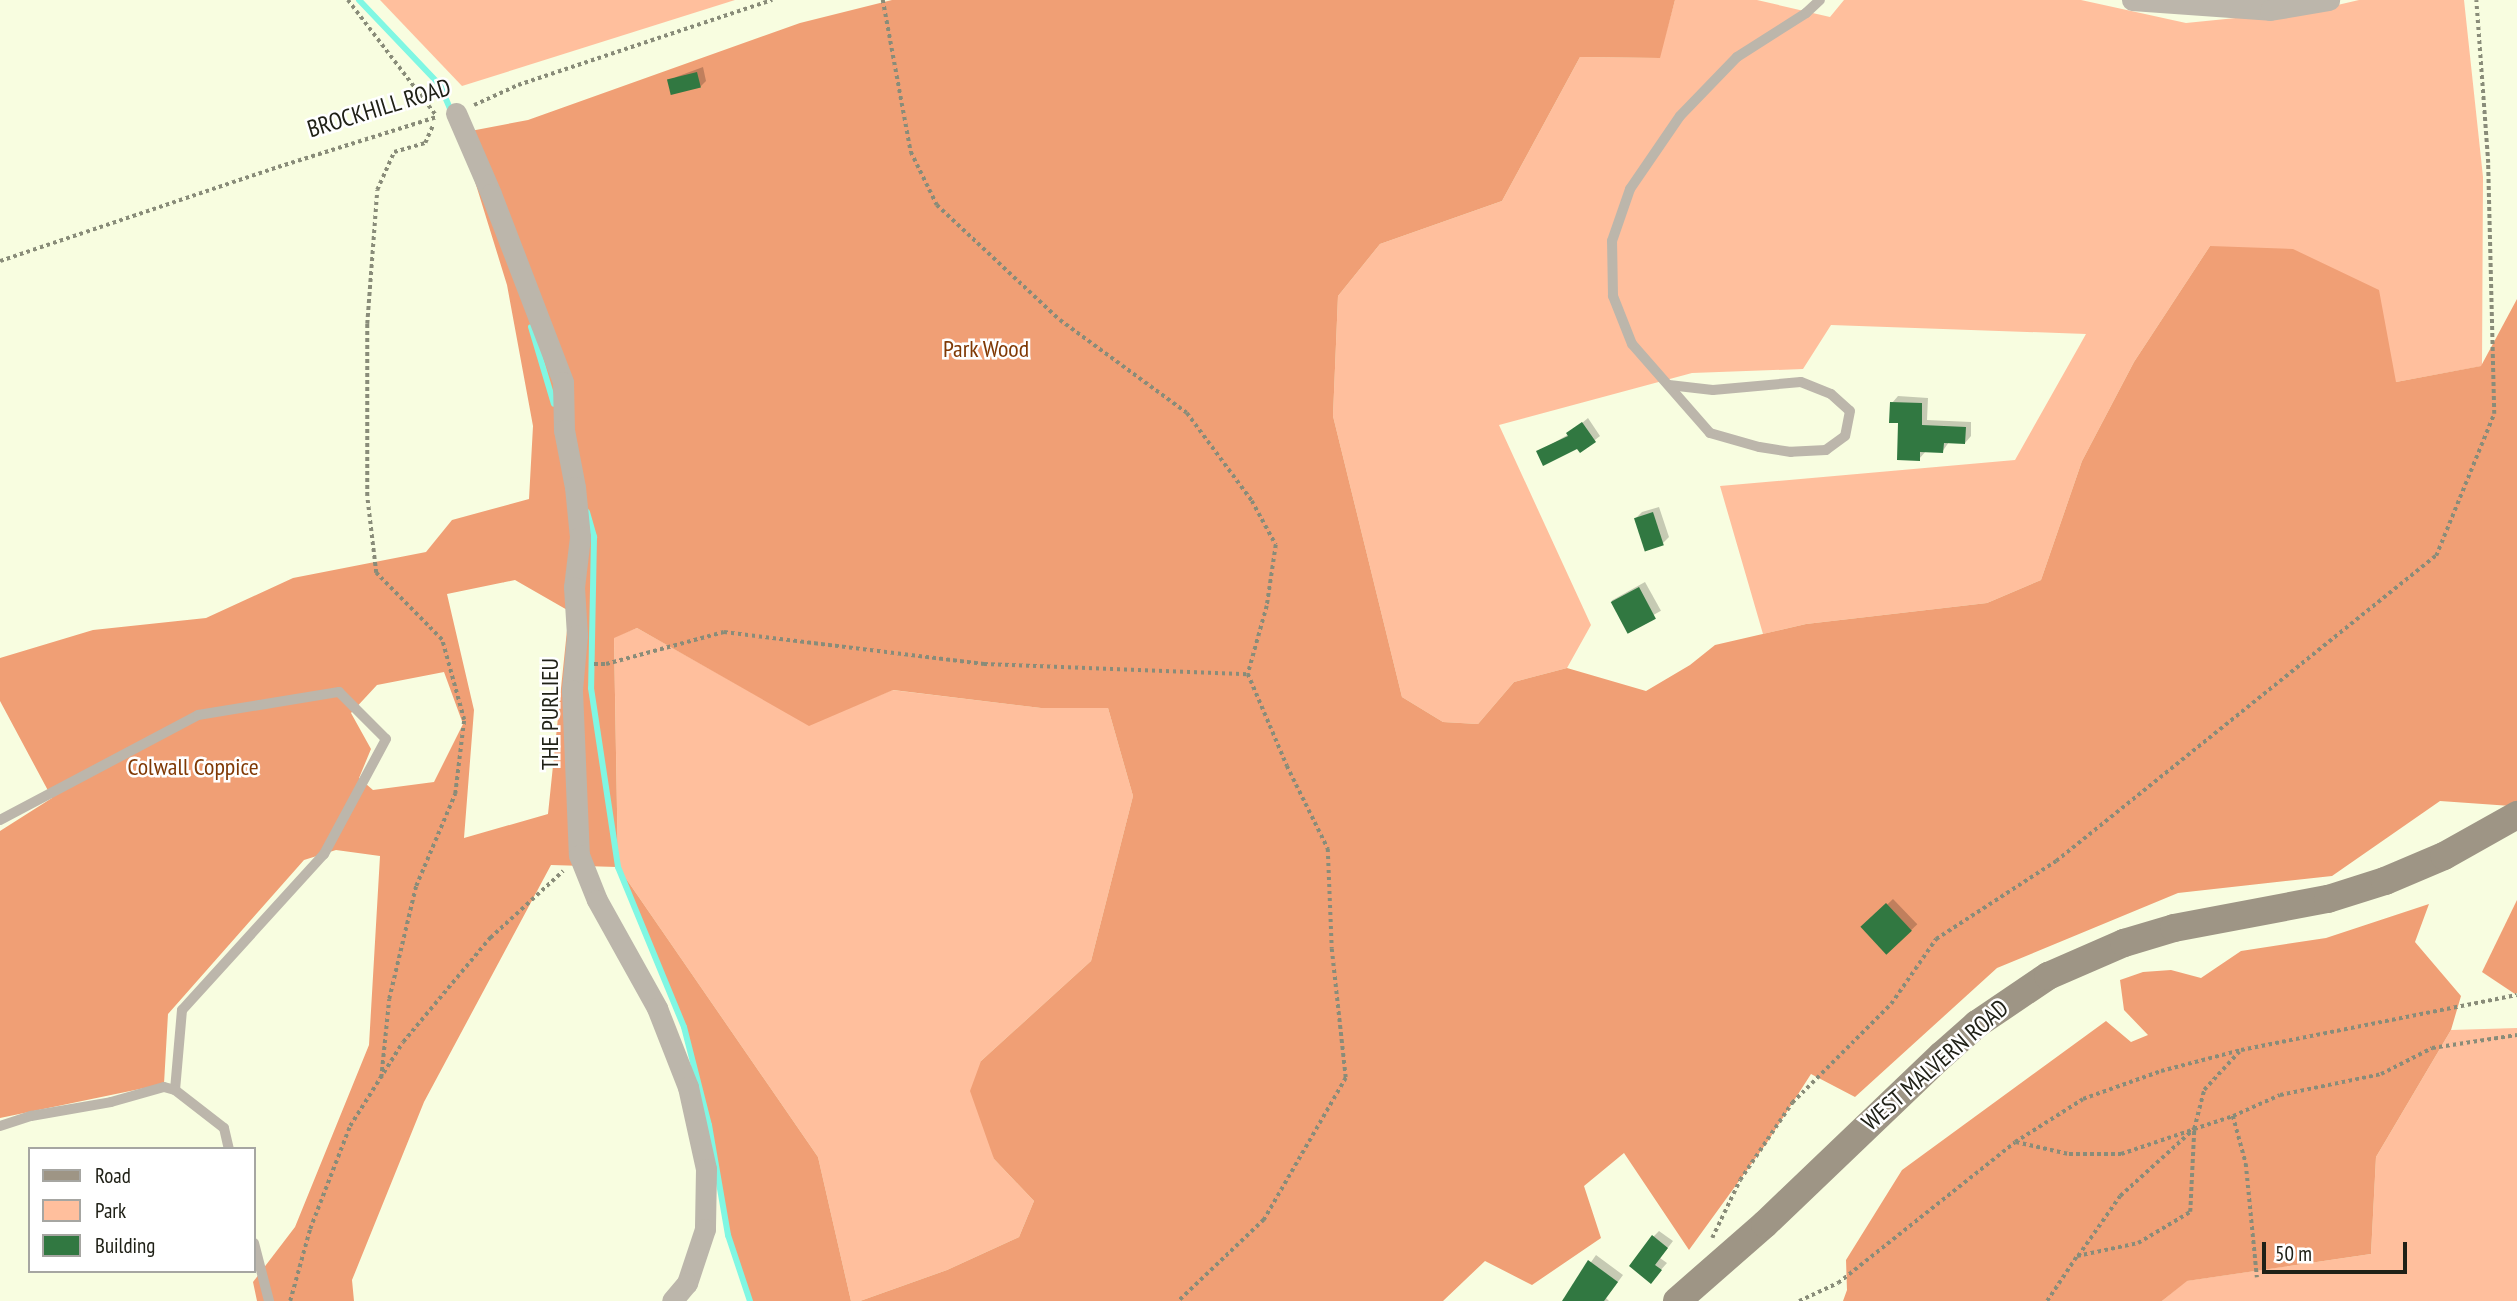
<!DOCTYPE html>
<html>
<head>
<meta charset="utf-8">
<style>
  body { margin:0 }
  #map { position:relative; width:2517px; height:1301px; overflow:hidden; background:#f8fde0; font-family:"PT Sans Narrow",sans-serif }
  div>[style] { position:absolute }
  .green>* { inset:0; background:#ffbf9d }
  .forest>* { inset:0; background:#f09f75 }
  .shadow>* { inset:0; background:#0003; transform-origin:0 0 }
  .stream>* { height:6px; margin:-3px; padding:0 3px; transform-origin:3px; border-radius:3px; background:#80f7e3 }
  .building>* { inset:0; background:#317841; transform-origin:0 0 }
  .path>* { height:3.5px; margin-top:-1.75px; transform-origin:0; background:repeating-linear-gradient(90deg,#898c79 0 3.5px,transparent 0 7px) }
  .service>* { height:10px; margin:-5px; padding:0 5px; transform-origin:5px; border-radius:5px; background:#bcb6ab }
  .minor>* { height:21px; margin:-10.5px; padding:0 10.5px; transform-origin:10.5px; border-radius:10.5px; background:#bcb6ab }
  .secondary>* { height:28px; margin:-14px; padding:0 14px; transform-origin:14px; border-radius:14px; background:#9e9585 }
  span { translate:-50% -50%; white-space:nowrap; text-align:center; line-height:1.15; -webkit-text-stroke:5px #fff; paint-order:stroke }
  .street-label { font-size:24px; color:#202117 }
  .park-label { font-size:24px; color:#803905 }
  .legend { position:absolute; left:28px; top:1147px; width:228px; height:126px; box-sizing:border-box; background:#fff; border:2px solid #a6a6a2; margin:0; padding:9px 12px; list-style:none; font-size:21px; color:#202117 }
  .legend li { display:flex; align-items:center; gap:14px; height:35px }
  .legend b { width:35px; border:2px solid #a6a6a2 }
  .scale { position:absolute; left:2262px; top:1242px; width:145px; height:32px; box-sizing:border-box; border:4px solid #202117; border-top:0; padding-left:9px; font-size:21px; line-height:24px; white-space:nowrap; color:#202117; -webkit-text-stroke:5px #fff; paint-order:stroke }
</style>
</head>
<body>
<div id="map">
  <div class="green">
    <i style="clip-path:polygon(380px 0,735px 0,462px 86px)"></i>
    <i style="clip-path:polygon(1675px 0,1757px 0,1830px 17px,1844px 0,2081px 0,2186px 23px,2316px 10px,2359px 0,2464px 0,2483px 177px,2482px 366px,2396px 382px,2210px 246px,2134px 362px,2082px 461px,2041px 580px,1987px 603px,1806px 624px,1763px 634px,1720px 486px,2015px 460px,2086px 334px,1831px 325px,1803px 369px,1692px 373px,1499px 425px,1591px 625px,1567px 668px,1514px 682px,1478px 724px,1443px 722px,1402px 697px,1333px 416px,1338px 296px,1380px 244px,1502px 201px,1580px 57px,1659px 58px)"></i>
    <i style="clip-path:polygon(637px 628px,809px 725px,892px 690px,1041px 708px,1108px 708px,1133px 796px,1091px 961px,981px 1061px,994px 1159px,1034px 1201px,1019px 1237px,947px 1270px,860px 1301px,851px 1301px,818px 1157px,618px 867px,614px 637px)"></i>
    <i style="clip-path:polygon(2517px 1028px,2517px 1301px,2162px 1301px,2186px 1281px,2371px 1254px,2376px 1157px,2451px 1030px)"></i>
  </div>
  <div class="forest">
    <i style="clip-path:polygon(evenodd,892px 0,1675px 0,1660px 58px,1580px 57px,1502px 201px,1380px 244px,1338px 296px,1333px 416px,1402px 697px,1443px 722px,1478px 724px,1514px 682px,1567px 668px,1646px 691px,1690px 665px,1715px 645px,1806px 624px,1987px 603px,2041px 580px,2082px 461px,2134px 362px,2210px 246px,2293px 249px,2379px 290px,2396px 382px,2481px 366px,2517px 299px,2517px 801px,2511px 806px,2440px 801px,2332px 876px,2178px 893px,1997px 968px,1855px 1097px,1811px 1074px,1768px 1141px,1689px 1250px,1624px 1153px,1584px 1186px,1601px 1238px,1532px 1285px,1485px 1261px,1443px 1301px,860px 1301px,947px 1270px,1019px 1237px,1034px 1201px,994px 1159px,970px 1091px,981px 1061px,1091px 961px,1133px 796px,1108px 708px,1041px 708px,893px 690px,809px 726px,637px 628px,614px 638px,618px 867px,818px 1157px,851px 1301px,750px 1301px,728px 1234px,709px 1125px,684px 1027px,617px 867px,551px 865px,424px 1102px,352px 1280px,354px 1301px,257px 1301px,253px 1282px,295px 1227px,369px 1045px,380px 856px,336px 850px,304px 860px,168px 1014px,164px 1084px,0 1118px,0 831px,52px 798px,0 701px,0 658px,93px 630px,206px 618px,293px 578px,426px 552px,452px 520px,529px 499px,533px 426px,507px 285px,460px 133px,528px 120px,800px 23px,892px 0,515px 580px,569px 611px,548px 814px,464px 838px,474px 710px,447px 594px,515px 580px,892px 0,444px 672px,463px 724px,434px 782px,373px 790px,359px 778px,371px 749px,351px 713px,377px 685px,444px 672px)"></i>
    <i style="clip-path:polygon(2517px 900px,2517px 993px,2515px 994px,2482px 972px)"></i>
    <i style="clip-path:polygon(2429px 904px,2415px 942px,2461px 996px,2451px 1030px,2376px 1157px,2371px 1254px,2187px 1281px,2162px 1301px,1843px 1301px,1847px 1290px,1846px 1260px,1902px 1170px,2106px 1021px,2131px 1042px,2148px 1035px,2124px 1010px,2120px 980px,2143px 972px,2171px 970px,2201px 978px,2241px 951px,2326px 938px)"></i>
  </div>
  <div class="shadow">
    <i style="clip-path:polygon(703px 67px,706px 81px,700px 87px,670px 83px,676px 77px)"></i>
    <i style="clip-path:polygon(1898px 396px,1928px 398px,1927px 420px,1971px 422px,1971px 436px,1965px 443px,1949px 442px,1942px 452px,1926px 451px,1919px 459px,1892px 403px)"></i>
    <i style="clip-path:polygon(1588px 418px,1600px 436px,1581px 451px,1578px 447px,1538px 452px,1569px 434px)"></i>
    <i style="clip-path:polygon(1659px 507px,1669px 537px,1663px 543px,1636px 518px,1642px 512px)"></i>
    <i style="left:1645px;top:582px;width:33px;height:38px;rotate:61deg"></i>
    <i style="left:1893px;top:899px;width:35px;height:41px;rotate:46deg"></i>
    <i style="clip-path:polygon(1659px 1231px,1673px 1241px,1660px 1258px,1667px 1263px,1651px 1281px,1653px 1237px)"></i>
    <i style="clip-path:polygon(1596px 1255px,1623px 1275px,1606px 1298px,1609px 1301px,1564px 1301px)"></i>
  </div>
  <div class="stream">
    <i style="left:359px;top:0;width:117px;rotate:46.4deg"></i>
    <i style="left:440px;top:85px;width:28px;rotate:67deg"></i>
    <i style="left:531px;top:327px;width:80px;rotate:73.4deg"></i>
    <i style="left:587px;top:512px;width:26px;rotate:74deg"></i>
    <i style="left:594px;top:537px;width:151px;rotate:91.1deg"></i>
    <i style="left:591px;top:688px;width:181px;rotate:81.4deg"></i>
    <i style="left:618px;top:867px;width:173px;rotate:67.6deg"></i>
    <i style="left:684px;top:1027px;width:101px;rotate:75.7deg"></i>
    <i style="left:709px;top:1125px;width:112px;rotate:80.2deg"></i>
    <i style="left:728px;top:1235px;width:70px;rotate:71.6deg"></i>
  </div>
  <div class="building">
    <i style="left:697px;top:72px;width:16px;height:31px;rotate:76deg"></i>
    <i style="clip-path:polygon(1890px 402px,1922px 403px,1922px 425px,1966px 427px,1965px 444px,1944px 443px,1943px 453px,1920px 452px,1920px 461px,1897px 460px,1898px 423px,1889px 423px)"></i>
    <i style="clip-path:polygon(1582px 422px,1596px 442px,1580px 453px,1577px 449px,1543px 466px,1536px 451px,1568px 436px,1566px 433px)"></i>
    <i style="left:1653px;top:512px;width:35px;height:20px;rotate:72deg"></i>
    <i style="left:1639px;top:587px;width:36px;height:32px;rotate:62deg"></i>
    <i style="left:1886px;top:903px;width:38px;height:35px;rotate:47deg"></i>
    <i style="clip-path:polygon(1652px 1235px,1668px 1248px,1655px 1265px,1662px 1270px,1651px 1284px,1629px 1266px)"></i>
    <i style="clip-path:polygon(1588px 1260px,1618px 1282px,1604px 1301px,1562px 1301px)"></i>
  </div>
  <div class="path">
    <i style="left:348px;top:0;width:145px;rotate:52.6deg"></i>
    <i style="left:883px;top:0;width:155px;rotate:79.6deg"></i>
    <i style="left:911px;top:152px;width:59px;rotate:63.9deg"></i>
    <i style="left:937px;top:205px;width:168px;rotate:43.1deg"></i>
    <i style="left:1060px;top:320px;width:157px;rotate:36.2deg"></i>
    <i style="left:1187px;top:413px;width:109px;rotate:53.5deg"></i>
    <i style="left:1252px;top:501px;width:50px;rotate:61.4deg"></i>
    <i style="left:1276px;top:545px;width:62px;rotate:98.4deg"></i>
    <i style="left:1267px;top:606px;width:71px;rotate:105.6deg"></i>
    <i style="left:1248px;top:674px;width:100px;rotate:67deg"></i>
    <i style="left:1287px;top:766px;width:93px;rotate:63.7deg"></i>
    <i style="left:1328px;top:849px;width:100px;rotate:87.7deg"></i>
    <i style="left:1332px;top:949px;width:130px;rotate:83.8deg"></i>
    <i style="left:1346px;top:1078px;width:164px;rotate:120deg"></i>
    <i style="left:1264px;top:1220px;width:117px;rotate:136.4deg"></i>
    <i style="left:474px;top:105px;width:48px;rotate:-24.4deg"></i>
    <i style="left:518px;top:85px;width:268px;rotate:-18.5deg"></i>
    <i style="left:0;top:261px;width:293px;rotate:-18.7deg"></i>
    <i style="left:278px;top:167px;width:167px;rotate:-17.5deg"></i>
    <i style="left:594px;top:664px;width:12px"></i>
    <i style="left:606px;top:664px;width:122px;rotate:-15.2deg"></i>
    <i style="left:724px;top:632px;width:262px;rotate:7deg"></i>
    <i style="left:984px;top:664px;width:264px;rotate:2.2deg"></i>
    <i style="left:381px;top:1078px;width:79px;rotate:-84.2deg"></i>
    <i style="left:389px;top:999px;width:116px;rotate:-76.6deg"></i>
    <i style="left:416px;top:886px;width:100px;rotate:-67deg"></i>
    <i style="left:455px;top:794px;width:75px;rotate:-83.1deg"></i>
    <i style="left:464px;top:720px;width:83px;rotate:-105.4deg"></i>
    <i style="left:442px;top:640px;width:94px;rotate:-134.6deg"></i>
    <i style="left:376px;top:573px;width:78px;rotate:-96.7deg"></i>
    <i style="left:367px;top:496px;width:172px;rotate:-90deg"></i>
    <i style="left:367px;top:324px;width:134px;rotate:-85.7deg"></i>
    <i style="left:377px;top:190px;width:42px;rotate:-65.9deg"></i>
    <i style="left:394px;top:152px;width:32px;rotate:-16deg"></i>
    <i style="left:425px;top:143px;width:20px;rotate:-66deg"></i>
    <i style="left:2233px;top:1116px;width:50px;rotate:74.8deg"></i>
    <i style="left:2246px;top:1164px;width:114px;rotate:84.4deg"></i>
    <i style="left:2016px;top:1142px;width:54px;rotate:12.8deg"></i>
    <i style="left:2069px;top:1154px;width:52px"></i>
    <i style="left:2121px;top:1154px;width:75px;rotate:-18.7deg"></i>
    <i style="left:1712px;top:1238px;width:64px;rotate:-64.2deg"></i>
    <i style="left:1740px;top:1180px;width:93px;rotate:-56deg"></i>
    <i style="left:1792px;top:1103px;width:140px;rotate:-45deg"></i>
    <i style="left:1891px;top:1004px;width:79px;rotate:-55.3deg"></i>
    <i style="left:1936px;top:939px;width:143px;rotate:-33deg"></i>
    <i style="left:2056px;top:861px;width:487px;rotate:-38.8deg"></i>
    <i style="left:2436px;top:556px;width:153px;rotate:-67.8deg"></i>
    <i style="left:2494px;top:414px;width:251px;rotate:-91.4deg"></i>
    <i style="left:2488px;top:163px;width:163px;rotate:-94.2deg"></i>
    <i style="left:2078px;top:1256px;width:73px;rotate:-55deg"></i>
    <i style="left:2120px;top:1196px;width:100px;rotate:-42.2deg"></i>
    <i style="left:2194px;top:1129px;width:40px;rotate:-75.6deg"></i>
    <i style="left:2204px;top:1090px;width:52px;rotate:-47.4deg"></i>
    <i style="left:290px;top:1301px;width:75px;rotate:-74.5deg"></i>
    <i style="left:310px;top:1229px;width:110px;rotate:-68.8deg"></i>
    <i style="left:350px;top:1126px;width:99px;rotate:-57.8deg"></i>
    <i style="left:403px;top:1042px;width:136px;rotate:-50.1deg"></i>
    <i style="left:490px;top:938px;width:99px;rotate:-42.5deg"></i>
    <i style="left:1799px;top:1301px;width:43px;rotate:-24.8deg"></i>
    <i style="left:1838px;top:1283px;width:226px;rotate:-38.5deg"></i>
    <i style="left:2015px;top:1142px;width:80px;rotate:-32.3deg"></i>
    <i style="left:2083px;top:1099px;width:83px;rotate:-19.7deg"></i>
    <i style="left:2161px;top:1071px;width:83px;rotate:-14.7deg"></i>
    <i style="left:2241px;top:1050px;width:281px;rotate:-11.3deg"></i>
    <i style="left:2047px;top:1301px;width:54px;rotate:-56.3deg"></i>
    <i style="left:2077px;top:1256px;width:62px;rotate:-12deg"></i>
    <i style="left:2138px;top:1243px;width:61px;rotate:-30.8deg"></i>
    <i style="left:2190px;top:1212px;width:83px;rotate:-87.2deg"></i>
    <i style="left:2194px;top:1129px;width:41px;rotate:-18.4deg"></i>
    <i style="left:2233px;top:1116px;width:51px;rotate:-24.1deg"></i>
    <i style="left:2280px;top:1095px;width:103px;rotate:-11.7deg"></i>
    <i style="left:2381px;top:1074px;width:57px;rotate:-27deg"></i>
    <i style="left:2432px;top:1048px;width:86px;rotate:-8.7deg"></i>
  </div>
  <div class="service">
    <i style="left:1669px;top:385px;width:44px;rotate:6.5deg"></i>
    <i style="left:1713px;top:390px;width:88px;rotate:-5.2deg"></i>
    <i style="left:1801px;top:382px;width:32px;rotate:22deg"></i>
    <i style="left:1831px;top:394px;width:25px;rotate:42deg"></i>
    <i style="left:1850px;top:411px;width:25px;rotate:101deg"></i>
    <i style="left:1845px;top:436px;width:24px;rotate:144deg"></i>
    <i style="left:1826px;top:450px;width:35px;rotate:177deg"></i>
    <i style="left:1791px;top:452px;width:32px;rotate:-171deg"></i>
    <i style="left:1759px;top:447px;width:51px;rotate:-164.1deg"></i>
    <i style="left:1710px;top:433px;width:118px;rotate:-131.2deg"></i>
    <i style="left:1632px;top:344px;width:52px;rotate:-111.6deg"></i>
    <i style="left:1613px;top:296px;width:55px;rotate:-91deg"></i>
    <i style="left:1612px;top:241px;width:55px;rotate:-70.9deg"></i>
    <i style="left:1630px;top:189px;width:88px;rotate:-55.6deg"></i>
    <i style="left:1680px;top:116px;width:82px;rotate:-46deg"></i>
    <i style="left:1737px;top:57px;width:82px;rotate:-32.5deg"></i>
    <i style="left:1806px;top:13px;width:19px;rotate:-43deg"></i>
    <i style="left:0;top:820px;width:224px;rotate:-27.9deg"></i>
    <i style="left:198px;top:715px;width:143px;rotate:-9.3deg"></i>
    <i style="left:339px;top:692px;width:66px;rotate:45deg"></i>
    <i style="left:386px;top:739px;width:131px;rotate:118.3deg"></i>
    <i style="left:324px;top:854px;width:211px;rotate:132.3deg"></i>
    <i style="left:182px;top:1010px;width:80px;rotate:95deg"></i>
    <i style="left:0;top:1126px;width:33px;rotate:-18deg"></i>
    <i style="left:31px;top:1116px;width:81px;rotate:-9.9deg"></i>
    <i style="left:111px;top:1102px;width:55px;rotate:-15.8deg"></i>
    <i style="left:164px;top:1087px;width:11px;rotate:15deg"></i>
    <i style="left:175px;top:1090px;width:62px;rotate:37.8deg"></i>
    <i style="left:224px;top:1128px;width:22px;rotate:77deg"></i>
    <i style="left:254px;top:1243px;width:60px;rotate:75.5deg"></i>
  </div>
  <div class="minor">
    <i style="left:2132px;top:0;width:138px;rotate:4.1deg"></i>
    <i style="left:2270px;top:10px;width:60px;rotate:-9.6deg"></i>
    <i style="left:456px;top:113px;width:88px;rotate:66.6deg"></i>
    <i style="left:491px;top:194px;width:201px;rotate:69deg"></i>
    <i style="left:563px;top:382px;width:48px;rotate:88.8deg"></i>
    <i style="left:564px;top:430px;width:58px;rotate:79.1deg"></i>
    <i style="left:575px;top:487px;width:50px;rotate:84.3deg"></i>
    <i style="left:580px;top:537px;width:50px;rotate:96.8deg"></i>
    <i style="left:574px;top:587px;width:48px;rotate:86.4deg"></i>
    <i style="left:577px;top:635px;width:55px;rotate:95.2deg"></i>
    <i style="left:572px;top:690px;width:165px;rotate:87.6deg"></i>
    <i style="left:579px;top:855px;width:48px;rotate:68.2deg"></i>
    <i style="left:597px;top:900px;width:124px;rotate:60.9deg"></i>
    <i style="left:657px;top:1008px;width:85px;rotate:68.6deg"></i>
    <i style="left:688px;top:1087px;width:84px;rotate:77.6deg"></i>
    <i style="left:706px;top:1169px;width:60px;rotate:91deg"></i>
    <i style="left:705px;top:1229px;width:57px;rotate:108.4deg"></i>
    <i style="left:687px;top:1283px;width:23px;rotate:130deg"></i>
  </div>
  <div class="secondary">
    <i style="left:1677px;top:1301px;width:117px;rotate:-41.2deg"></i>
    <i style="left:1765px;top:1224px;width:245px;rotate:-43.7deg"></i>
    <i style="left:1942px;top:1055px;width:47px;rotate:-41.5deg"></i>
    <i style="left:1977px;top:1024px;width:86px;rotate:-34.1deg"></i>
    <i style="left:2048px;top:976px;width:83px;rotate:-23.5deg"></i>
    <i style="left:2124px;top:943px;width:52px;rotate:-16.7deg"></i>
    <i style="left:2174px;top:928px;width:157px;rotate:-10.7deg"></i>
    <i style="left:2328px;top:899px;width:60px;rotate:-17.5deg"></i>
    <i style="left:2385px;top:881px;width:64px;rotate:-23deg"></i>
    <i style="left:2444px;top:856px;width:84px;rotate:-29.3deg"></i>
  </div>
  <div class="street-label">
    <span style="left:379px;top:108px;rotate:-17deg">BROCKHILL ROAD</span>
    <span style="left:550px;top:714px;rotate:-90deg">THE PURLIEU</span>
    <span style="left:1935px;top:1065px;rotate:-41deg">WEST MALVERN ROAD</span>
  </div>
  <div class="park-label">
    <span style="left:986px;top:349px">Park Wood</span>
    <span style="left:193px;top:767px">Colwall Coppice</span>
  </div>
  <ul class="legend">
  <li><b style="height:9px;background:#9e9585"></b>Road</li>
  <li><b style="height:19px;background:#ffbf9d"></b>Park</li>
  <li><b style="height:19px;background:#317841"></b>Building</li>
  </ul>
  <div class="scale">50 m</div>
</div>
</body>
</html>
